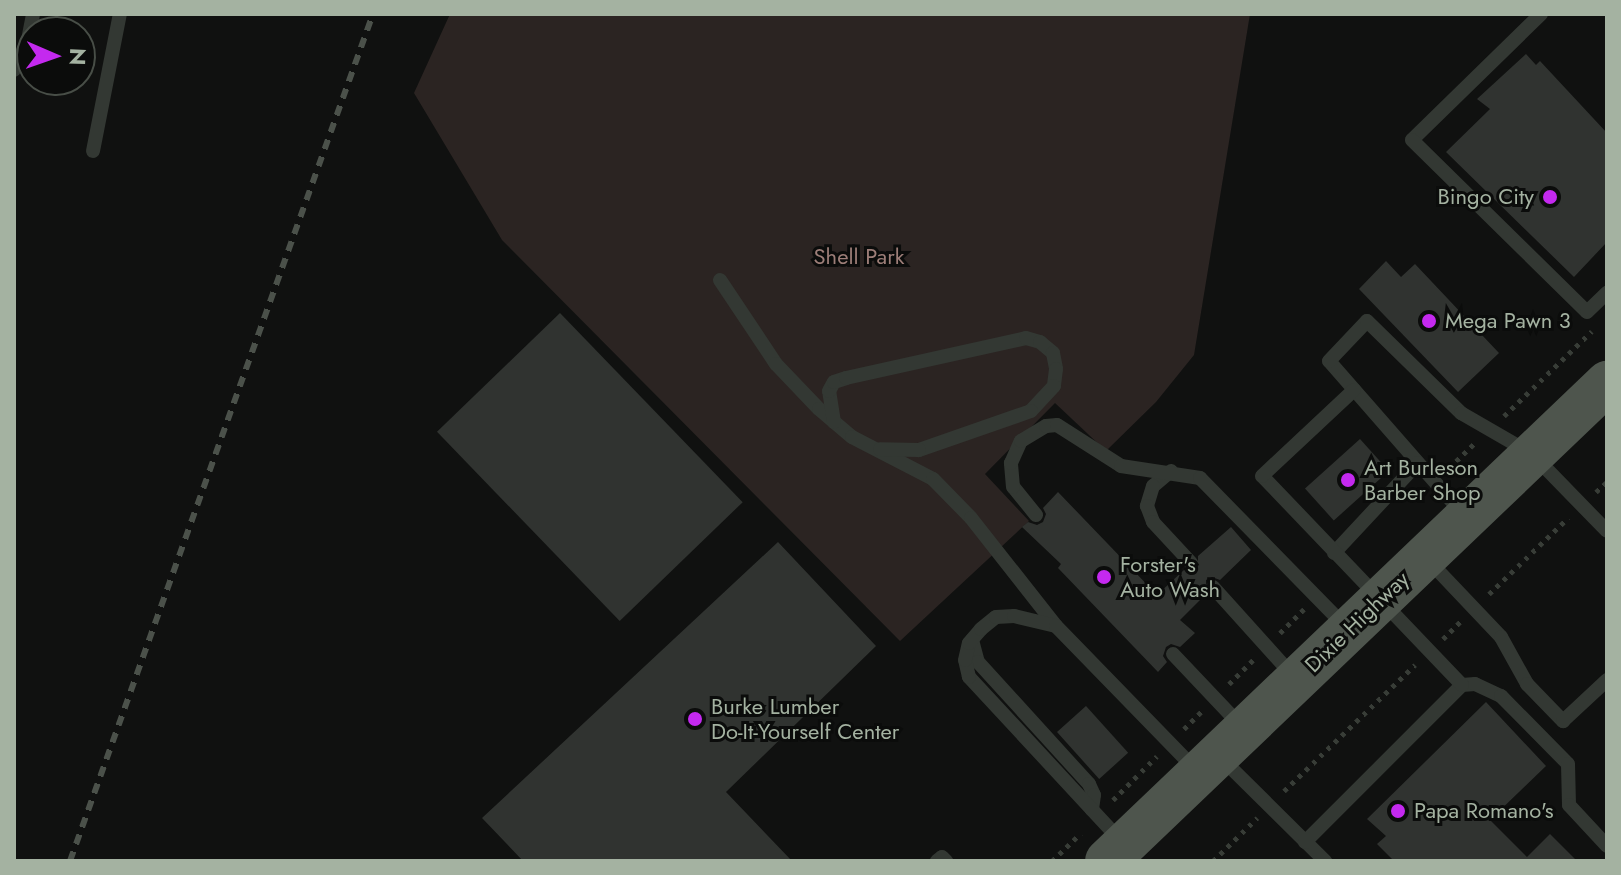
<!DOCTYPE html>
<html>
<head>
<meta charset="utf-8">
<style>
  body { margin:0 }
  #map { position:relative; width:1621px; height:875px; overflow:hidden; background:#101110; font-family:Jost,sans-serif }
  div>[style] { position:absolute }
  .green>* { inset:0; background:#2b2422 }
  .building>* { inset:0; background:#303330; transform-origin:0 0 }
  .path>* { height:5px; margin-top:-2.5px; transform-origin:0; background:repeating-linear-gradient(90deg,#383d37 0 4px,transparent 0 10px) }
  .service>* { height:14px; margin:-7px; padding:0 7px; transform-origin:7px; border-radius:7px; background:#333833 }
  .primary>* { height:44px; margin:-22px; padding:0 22px; transform-origin:22px; border-radius:22px; background:#4e554d }
  .rail>* { height:6px; margin-top:-3px; transform-origin:0; background:repeating-linear-gradient(90deg,#4b514a 0 10px,transparent 0 18px) }
  .dots>* { width:22px; height:22px; translate:-50% -50%; box-sizing:border-box; border:4px solid #0b0c0b; border-radius:50% }
  span { translate:-50% -50%; white-space:nowrap; text-align:center; line-height:1.15; -webkit-text-stroke:6px #0b0c0b; paint-order:stroke }
  .poi-label { font-size:22px; color:#a4b2a1 }
  .right { translate:-100% -50%; text-align:right }
  .left { translate:0 -50%; text-align:left }
  .park-label { font-size:22px; color:#9d7e78 }
  .street-label { font-size:22px; color:#a4b2a1 }
  .frame { position:absolute; inset:0; border:16px solid #a4b2a1; pointer-events:none }
  .north { position:absolute; left:16px; top:16px; width:80px; height:80px; box-sizing:border-box; background:#0b0c0b; border:2px solid #484e47; border-radius:50%; rotate:92deg; font-size:22px; font-weight:700; line-height:32px; text-align:center; color:#a4b2a1 }
  .north::after { content:''; display:block; margin:auto; width:28px; height:36px; background:#c429ef; clip-path:polygon(50% 0,100% 100%,50% 72%,0 100%) }
</style>
</head>
<body>
<div id="map">
  <div class="green">
    <i style="clip-path:polygon(450px 14px,1250px 14px,1194px 355px,1156px 402px,1106px 451px,1055px 403px,985px 474px,1029px 521px,900px 641px,502px 240px,414px 93px)"></i>
  </div>
  <div class="building">
    <i style="clip-path:polygon(1526px 54px,1536px 65px,1540px 61px,1607px 133px,1607px 242px,1574px 277px,1446px 152px,1490px 109px,1477px 99px)"></i>
    <i style="clip-path:polygon(1386px 261px,1401px 277px,1415px 264px,1499px 353px,1458px 392px,1359px 289px)"></i>
    <i style="left:560px;top:313px;width:263px;height:171px;rotate:46deg"></i>
    <i style="left:1360px;top:439px;width:43px;height:74px;rotate:48deg"></i>
    <i style="clip-path:polygon(1058px 492px,1157px 595px,1184px 570px,1192px 573px,1198px 570px,1198px 556px,1231px 527px,1251px 550px,1220px 580px,1212px 577px,1206px 580px,1206px 594px,1180px 620px,1195px 633px,1180px 647px,1171px 644px,1166px 647px,1163px 656px,1167px 662px,1158px 672px,1058px 568px,1061px 564px,1022px 527px,1028px 522px,1037px 525px,1043px 522px,1046px 514px,1043px 508px)"></i>
    <i style="clip-path:polygon(778px 542px,876px 646px,726px 792px,792px 861px,523px 861px,482px 818px)"></i>
    <i style="clip-path:polygon(1486px 702px,1546px 766px,1490px 820px,1527px 857px,1550px 834px,1577px 861px,1394px 861px,1377px 844px,1386px 836px,1367px 819px)"></i>
    <i style="left:1086px;top:706px;width:63px;height:39px;rotate:48deg"></i>
  </div>
  <div class="path">
    <i style="left:1504px;top:416px;width:122px;rotate:-44deg"></i>
    <i style="left:1449px;top:468px;width:37px;rotate:-44deg"></i>
    <i style="left:1596px;top:492px;width:15px;rotate:-42deg"></i>
    <i style="left:1489px;top:594px;width:110px;rotate:-43.9deg"></i>
    <i style="left:1280px;top:633px;width:34px;rotate:-45deg"></i>
    <i style="left:1443px;top:639px;width:25px;rotate:-45deg"></i>
    <i style="left:1229px;top:684px;width:34px;rotate:-45deg"></i>
    <i style="left:1184px;top:729px;width:25px;rotate:-45deg"></i>
    <i style="left:1284px;top:791px;width:182px;rotate:-43.9deg"></i>
    <i style="left:1113px;top:800px;width:62px;rotate:-45deg"></i>
    <i style="left:1052px;top:861px;width:40px;rotate:-44deg"></i>
    <i style="left:1213px;top:861px;width:62px;rotate:-44.3deg"></i>
  </div>
  <div class="service">
    <i style="left:1541px;top:14px;width:180px;rotate:135.7deg"></i>
    <i style="left:1412px;top:140px;width:245px;rotate:44.5deg"></i>
    <i style="left:1587px;top:312px;width:28px;rotate:-44deg"></i>
    <i style="left:14px;top:70px;width:33px;rotate:-65deg"></i>
    <i style="left:28px;top:40px;width:26px;rotate:-79deg"></i>
    <i style="left:93px;top:151px;width:140px;rotate:-78.9deg"></i>
    <i style="left:720px;top:280px;width:101px;rotate:56.3deg"></i>
    <i style="left:776px;top:364px;width:62px;rotate:46.3deg"></i>
    <i style="left:819px;top:409px;width:43px;rotate:40.3deg"></i>
    <i style="left:852px;top:437px;width:91px;rotate:27.4deg"></i>
    <i style="left:933px;top:479px;width:54px;rotate:45.7deg"></i>
    <i style="left:971px;top:518px;width:137px;rotate:51.8deg"></i>
    <i style="left:834px;top:422px;width:31px;rotate:-99deg"></i>
    <i style="left:829px;top:391px;width:10px;rotate:-61deg"></i>
    <i style="left:834px;top:382px;width:13px;rotate:-18deg"></i>
    <i style="left:846px;top:378px;width:184px;rotate:-12.5deg"></i>
    <i style="left:1026px;top:338px;width:15px;rotate:16deg"></i>
    <i style="left:1040px;top:342px;width:17px;rotate:40deg"></i>
    <i style="left:1053px;top:353px;width:16px;rotate:79deg"></i>
    <i style="left:1056px;top:369px;width:17px;rotate:97deg"></i>
    <i style="left:1054px;top:386px;width:34px;rotate:133deg"></i>
    <i style="left:1031px;top:411px;width:119px;rotate:160.8deg"></i>
    <i style="left:919px;top:450px;width:39px;rotate:-179deg"></i>
    <i style="left:1171px;top:471px;width:23px;rotate:140deg"></i>
    <i style="left:1153px;top:486px;width:21px;rotate:107deg"></i>
    <i style="left:1147px;top:506px;width:17px;rotate:69deg"></i>
    <i style="left:1153px;top:522px;width:56px;rotate:47.2deg"></i>
    <i style="left:1463px;top:514px;width:203px;rotate:-131.2deg"></i>
    <i style="left:1329px;top:361px;width:55px;rotate:-46.5deg"></i>
    <i style="left:1367px;top:321px;width:132px;rotate:44.4deg"></i>
    <i style="left:1461px;top:413px;width:82px;rotate:30deg"></i>
    <i style="left:1532px;top:454px;width:107px;rotate:45.8deg"></i>
    <i style="left:1036px;top:515px;width:36px;rotate:-129deg"></i>
    <i style="left:1013px;top:487px;width:24px;rotate:-95deg"></i>
    <i style="left:1011px;top:463px;width:24px;rotate:-66deg"></i>
    <i style="left:1021px;top:441px;width:29px;rotate:-31deg"></i>
    <i style="left:1046px;top:426px;width:11px;rotate:-5deg"></i>
    <i style="left:1057px;top:425px;width:76px;rotate:32.6deg"></i>
    <i style="left:1121px;top:466px;width:80px;rotate:8.6deg"></i>
    <i style="left:1200px;top:478px;width:209px;rotate:45.6deg"></i>
    <i style="left:1334px;top:553px;width:123px;rotate:-47deg"></i>
    <i style="left:1428px;top:560px;width:106px;rotate:46.5deg"></i>
    <i style="left:1501px;top:637px;width:54px;rotate:61deg"></i>
    <i style="left:1527px;top:684px;width:52px;rotate:45.8deg"></i>
    <i style="left:1563px;top:721px;width:60px;rotate:-43deg"></i>
    <i style="left:1213px;top:587px;width:120px;rotate:48deg"></i>
    <i style="left:972px;top:640px;width:23px;rotate:75deg"></i>
    <i style="left:978px;top:662px;width:165px;rotate:47.7deg"></i>
    <i style="left:1089px;top:784px;width:12px;rotate:66deg"></i>
    <i style="left:1094px;top:795px;width:15px;rotate:98deg"></i>
    <i style="left:1173px;top:654px;width:100px;rotate:46.6deg"></i>
    <i style="left:1462px;top:685px;width:13px;rotate:-4deg"></i>
    <i style="left:1475px;top:684px;width:29px;rotate:25deg"></i>
    <i style="left:1501px;top:696px;width:95px;rotate:45.4deg"></i>
    <i style="left:1568px;top:764px;width:41px;rotate:88.6deg"></i>
    <i style="left:1569px;top:805px;width:56px;rotate:47.2deg"></i>
    <i style="left:1220px;top:757px;width:148px;rotate:44.7deg"></i>
    <i style="left:1121px;top:841px;width:224px;rotate:-132.8deg"></i>
    <i style="left:969px;top:677px;width:17px;rotate:-103deg"></i>
    <i style="left:965px;top:660px;width:17px;rotate:-77deg"></i>
    <i style="left:969px;top:643px;width:18px;rotate:-49deg"></i>
    <i style="left:981px;top:629px;width:19px;rotate:-39deg"></i>
    <i style="left:996px;top:617px;width:18px;rotate:-3deg"></i>
    <i style="left:1014px;top:616px;width:43px;rotate:13.4deg"></i>
    <i style="left:1056px;top:626px;width:202px;rotate:45.8deg"></i>
    <i style="left:1305px;top:842px;width:222px;rotate:-45deg"></i>
    <i style="left:1462px;top:685px;width:289px;rotate:-133.7deg"></i>
    <i style="left:1262px;top:476px;width:126px;rotate:-43.1deg"></i>
    <i style="left:937px;top:861px;width:6px;rotate:-39deg"></i>
    <i style="left:942px;top:857px;width:6px;rotate:45deg"></i>
  </div>
  <div class="primary">
    <i style="left:1107px;top:861px;width:692px;rotate:-43.71deg"></i>
  </div>
  <div class="rail">
    <i style="left:70px;top:861px;width:900px;rotate:-70.32deg"></i>
  </div>
  <div class="dots">
    <i style="left:1550px;top:197px;background:#c429ef"></i>
    <i style="left:1429px;top:321px;background:#c429ef"></i>
    <i style="left:1348px;top:480px;background:#c429ef"></i>
    <i style="left:1104px;top:577px;background:#c429ef"></i>
    <i style="left:695px;top:719px;background:#c429ef"></i>
    <i style="left:1398px;top:811px;background:#c429ef"></i>
  </div>
  <div class="poi-label">
    <span class="right" style="left:1534px;top:197px">Bingo City</span>
    <span class="left" style="left:1445px;top:321px">Mega Pawn 3</span>
    <span class="left" style="left:1364px;top:480px">Art Burleson<br>Barber Shop</span>
    <span class="left" style="left:1120px;top:577px">Forster's<br>Auto Wash</span>
    <span class="left" style="left:711px;top:719px">Burke Lumber<br>Do-It-Yourself Center</span>
    <span class="left" style="left:1414px;top:811px">Papa Romano's</span>
  </div>
  <div class="park-label">
    <span style="left:859px;top:257px">Shell Park</span>
  </div>
  <div class="street-label">
    <span style="left:1357px;top:622px;rotate:-44deg">Dixie Highway</span>
  </div>
  <div class="frame"></div>
  <div class="north">N</div>
</div>
</body>
</html>
